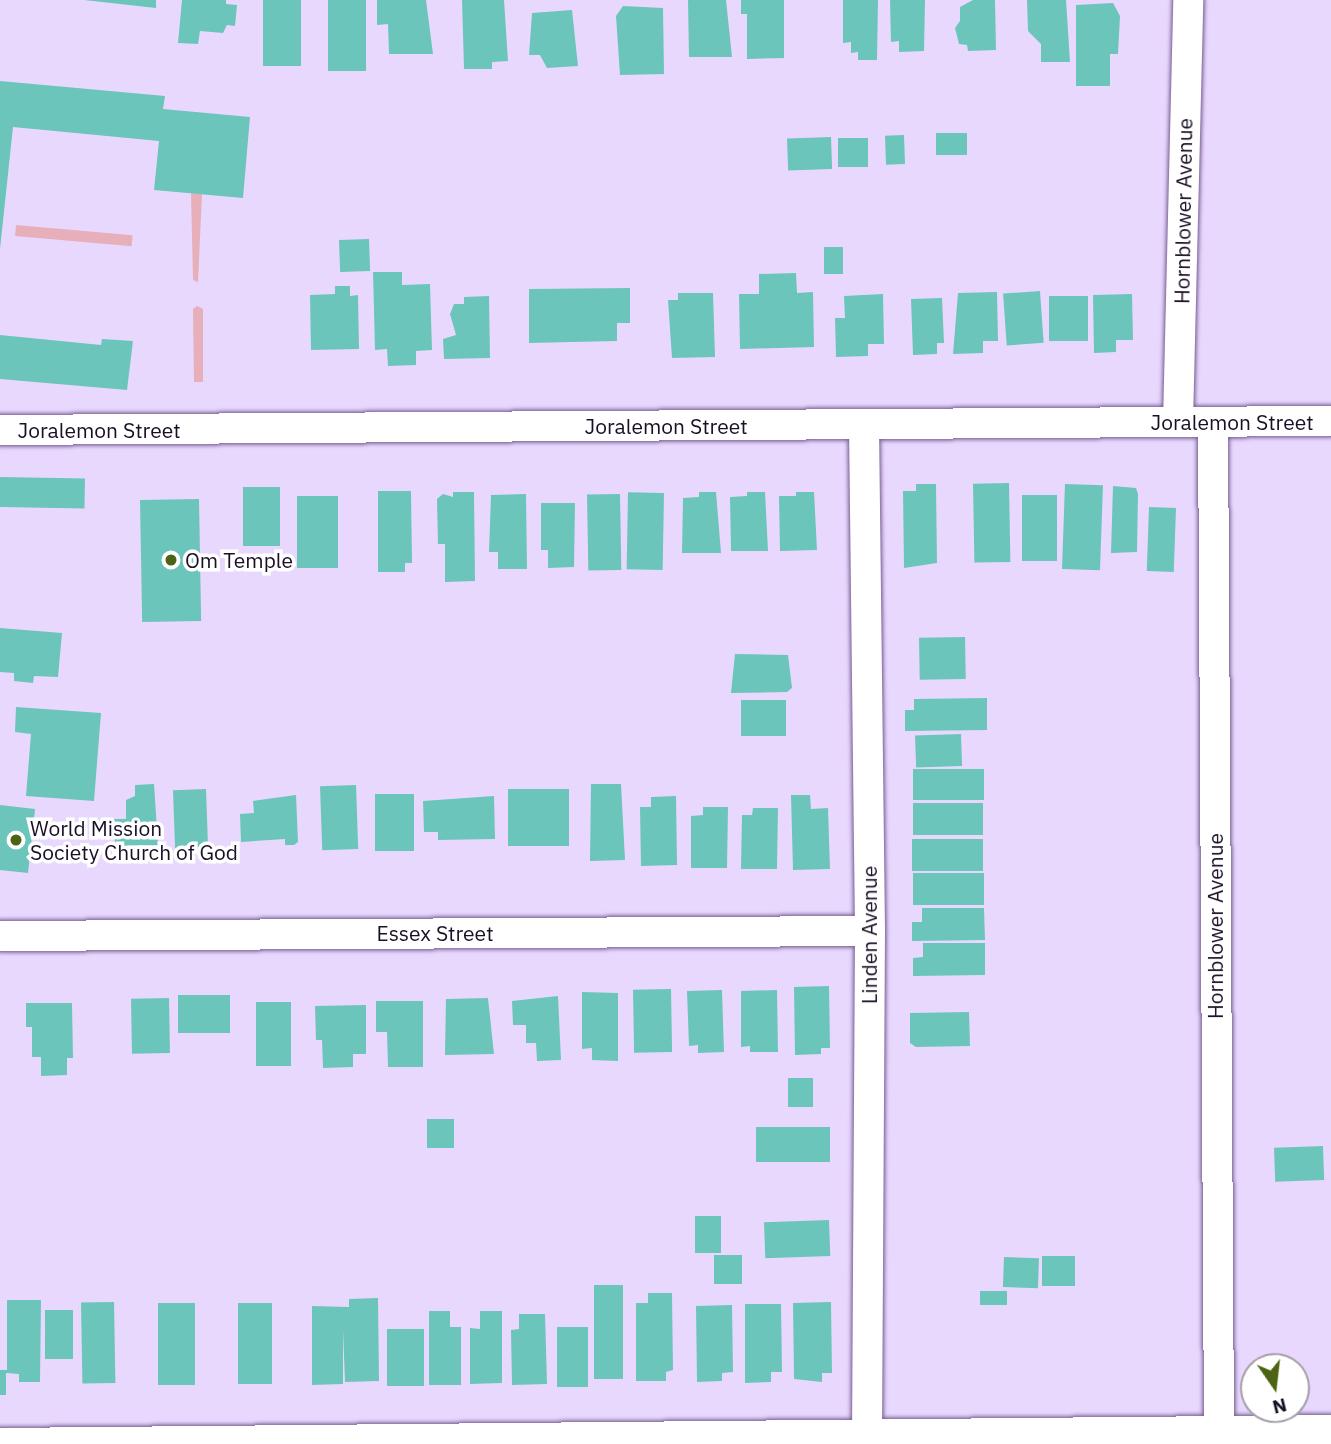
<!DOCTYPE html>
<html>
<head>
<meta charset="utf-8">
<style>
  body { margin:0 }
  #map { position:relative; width:1331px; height:1444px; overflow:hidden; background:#e9d8fe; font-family:"IBM Plex Sans",sans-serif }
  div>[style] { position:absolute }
  .green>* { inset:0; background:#e7afba; transform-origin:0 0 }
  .building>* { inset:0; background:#6bc5ba; transform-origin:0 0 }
  .roads { filter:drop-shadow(0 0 2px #775d94) drop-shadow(0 0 2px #775d94) }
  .minor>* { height:30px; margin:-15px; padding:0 15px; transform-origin:15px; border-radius:15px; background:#fff }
  .dots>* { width:19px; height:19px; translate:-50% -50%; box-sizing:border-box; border:4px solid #fff; border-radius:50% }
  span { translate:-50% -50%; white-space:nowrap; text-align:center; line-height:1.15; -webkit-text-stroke:7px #fff; paint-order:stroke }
  .street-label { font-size:21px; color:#1a0f25 }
  .poi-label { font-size:21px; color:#1a0f25 }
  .left { translate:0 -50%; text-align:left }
  .north { position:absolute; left:1240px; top:1353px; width:70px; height:70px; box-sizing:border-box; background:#fff; border:2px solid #a39fa8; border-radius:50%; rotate:166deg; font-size:19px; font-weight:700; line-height:28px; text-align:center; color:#1a0f25 }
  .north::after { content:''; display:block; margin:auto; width:24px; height:32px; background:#4b6312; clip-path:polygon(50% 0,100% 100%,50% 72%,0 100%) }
</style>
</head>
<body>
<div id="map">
  <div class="green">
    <i style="clip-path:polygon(191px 193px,202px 194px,198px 282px,193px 280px)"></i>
    <i style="left:16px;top:225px;width:117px;height:11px;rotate:5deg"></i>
    <i style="clip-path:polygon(197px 306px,203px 309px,203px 382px,194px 382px,193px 309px)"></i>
  </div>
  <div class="building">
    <i style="clip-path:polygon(84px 0,156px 0,156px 8px)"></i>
    <i style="clip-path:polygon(182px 0,226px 0,226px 4px,237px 5px,235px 26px,227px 25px,223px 33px,200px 31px,198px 44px,178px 43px)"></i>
    <i style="left:263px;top:0;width:38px;height:66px"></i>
    <i style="left:328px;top:0;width:38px;height:71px"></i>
    <i style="clip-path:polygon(377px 0,426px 0,433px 54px,389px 54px,388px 24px,377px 25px)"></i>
    <i style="clip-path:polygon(462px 0,504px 0,508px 61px,492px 62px,492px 69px,464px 69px)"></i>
    <i style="clip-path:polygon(688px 0,726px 0,732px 57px,689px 57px)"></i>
    <i style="clip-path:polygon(741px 0,784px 0,784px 58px,747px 59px,747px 14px,741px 14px)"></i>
    <i style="clip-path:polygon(843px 0,878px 0,877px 60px,858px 60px,858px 52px,851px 53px,851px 42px,843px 43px)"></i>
    <i style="clip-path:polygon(890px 0,925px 0,924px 51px,899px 52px,899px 41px,891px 42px)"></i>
    <i style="clip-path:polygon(973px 0,995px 0,996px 50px,968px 51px,967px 45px,959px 44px,955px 28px,960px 21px,960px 7px)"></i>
    <i style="clip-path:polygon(1027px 0,1066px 0,1070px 62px,1041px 62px,1041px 44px,1028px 31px)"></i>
    <i style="clip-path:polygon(1113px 3px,1120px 16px,1118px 54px,1110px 54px,1110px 86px,1076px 86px,1076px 5px)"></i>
    <i style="clip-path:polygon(623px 6px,663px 8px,664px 74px,620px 75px,616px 16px)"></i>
    <i style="clip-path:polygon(572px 10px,578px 66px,547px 68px,540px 55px,529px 55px,532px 13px)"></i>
    <i style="clip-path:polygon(0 81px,165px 96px,163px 109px,250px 117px,243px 198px,154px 190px,159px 141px,13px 127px,0 249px)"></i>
    <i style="left:936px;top:133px;width:31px;height:22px"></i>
    <i style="left:904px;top:135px;width:29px;height:19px;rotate:88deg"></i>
    <i style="left:831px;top:137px;width:32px;height:44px;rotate:88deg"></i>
    <i style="left:838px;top:138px;width:30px;height:29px"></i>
    <i style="left:369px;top:239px;width:32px;height:30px;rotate:88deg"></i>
    <i style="left:824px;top:247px;width:19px;height:27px"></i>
    <i style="clip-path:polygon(373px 272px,402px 272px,402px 285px,430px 284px,432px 350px,416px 351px,416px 365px,388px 366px,387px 349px,375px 350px)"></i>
    <i style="clip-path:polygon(796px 273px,797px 293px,813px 292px,814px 347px,740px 349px,739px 294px,759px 294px,759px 274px)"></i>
    <i style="clip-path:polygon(335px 286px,350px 286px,350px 296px,358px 295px,359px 349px,311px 350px,310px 295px,335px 294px)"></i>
    <i style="clip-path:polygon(630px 288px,630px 323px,617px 323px,617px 341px,529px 343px,529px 289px)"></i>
    <i style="left:1040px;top:291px;width:52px;height:37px;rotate:86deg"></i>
    <i style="clip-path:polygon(997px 292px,998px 341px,983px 341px,983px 353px,953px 354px,958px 293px)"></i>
    <i style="clip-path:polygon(678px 293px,713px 293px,715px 357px,672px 358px,668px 300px,678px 300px)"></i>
    <i style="clip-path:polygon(883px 294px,884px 344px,868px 344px,868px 356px,836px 357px,835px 318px,845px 318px,844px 296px)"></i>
    <i style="clip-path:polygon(1132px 294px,1133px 340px,1116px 340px,1116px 352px,1094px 353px,1093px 295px)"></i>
    <i style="clip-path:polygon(489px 296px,490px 358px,444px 359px,443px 339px,456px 335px,450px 314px,454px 304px,464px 304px,464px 297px)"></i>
    <i style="left:1088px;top:296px;width:45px;height:39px;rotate:90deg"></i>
    <i style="clip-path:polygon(942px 298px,944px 343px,937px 343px,937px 354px,913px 355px,911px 299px)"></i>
    <i style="clip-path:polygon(0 335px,101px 345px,102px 339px,133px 341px,127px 390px,0 379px)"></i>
    <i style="left:0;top:477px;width:85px;height:30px;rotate:1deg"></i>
    <i style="left:1009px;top:483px;width:79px;height:36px;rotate:89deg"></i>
    <i style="clip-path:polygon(916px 484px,936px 484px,937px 563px,904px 568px,903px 491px,916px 491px)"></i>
    <i style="left:1065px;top:484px;width:38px;height:85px;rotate:2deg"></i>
    <i style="clip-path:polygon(1113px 486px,1136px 488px,1138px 494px,1137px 552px,1111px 553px)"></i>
    <i style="left:243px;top:487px;width:37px;height:59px"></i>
    <i style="clip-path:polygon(378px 491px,411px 491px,412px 563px,405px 563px,405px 572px,378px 572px)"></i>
    <i style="clip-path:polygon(453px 492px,474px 492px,475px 581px,445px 582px,445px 544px,438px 544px,437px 499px,443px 494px,453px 497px)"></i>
    <i style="clip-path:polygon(699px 492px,716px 492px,721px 553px,682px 553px,683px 498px,699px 497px)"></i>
    <i style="clip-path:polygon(747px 492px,765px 492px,768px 551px,731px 551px,730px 497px,747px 496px)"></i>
    <i style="clip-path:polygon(796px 492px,814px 492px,817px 550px,780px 551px,779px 496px,796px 496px)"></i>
    <i style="left:664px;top:493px;width:77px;height:36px;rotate:91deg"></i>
    <i style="clip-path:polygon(526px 494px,527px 569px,498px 569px,498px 552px,489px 552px,491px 495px)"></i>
    <i style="left:620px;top:494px;width:76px;height:33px;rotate:89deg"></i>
    <i style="left:1022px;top:495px;width:35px;height:66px"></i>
    <i style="left:297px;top:496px;width:41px;height:72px"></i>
    <i style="left:199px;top:499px;width:122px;height:59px;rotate:89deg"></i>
    <i style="clip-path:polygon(541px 503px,575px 503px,574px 567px,548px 568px,548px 550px,541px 550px)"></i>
    <i style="left:1149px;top:507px;width:27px;height:64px;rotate:2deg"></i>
    <i style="clip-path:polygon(0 628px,62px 633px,58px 677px,34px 676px,33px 683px,14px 681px,14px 673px,0 672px)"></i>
    <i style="left:965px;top:637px;width:42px;height:46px;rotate:89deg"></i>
    <i style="clip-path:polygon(735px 654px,788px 655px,792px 688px,787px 692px,731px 693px)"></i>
    <i style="clip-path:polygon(987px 698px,987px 730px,905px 731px,905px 710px,914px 710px,914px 699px)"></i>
    <i style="left:741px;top:700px;width:45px;height:36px"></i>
    <i style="clip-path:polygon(16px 707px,101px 713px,94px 801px,26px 796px,31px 734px,15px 732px)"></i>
    <i style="left:961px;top:734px;width:32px;height:46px;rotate:88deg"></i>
    <i style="left:984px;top:769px;width:31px;height:71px;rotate:90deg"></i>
    <i style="clip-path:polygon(154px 784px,158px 845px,115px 846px,114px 819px,126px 819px,126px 800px,135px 796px,135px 785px)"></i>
    <i style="clip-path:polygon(591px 784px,621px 784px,625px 860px,590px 861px)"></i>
    <i style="left:356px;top:785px;width:64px;height:36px;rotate:88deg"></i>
    <i style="left:206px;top:789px;width:58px;height:33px;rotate:88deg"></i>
    <i style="left:569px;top:789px;width:57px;height:61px;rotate:90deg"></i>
    <i style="left:414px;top:794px;width:57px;height:39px;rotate:90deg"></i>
    <i style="clip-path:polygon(296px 795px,298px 842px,294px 845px,285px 845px,285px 839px,241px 842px,240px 814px,254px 813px,253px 801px)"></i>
    <i style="clip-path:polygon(791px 795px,810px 795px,811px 809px,828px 808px,830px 869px,793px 870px)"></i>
    <i style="clip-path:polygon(494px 796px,495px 839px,438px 840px,438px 832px,424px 832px,423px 801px)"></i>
    <i style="clip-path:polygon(676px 796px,677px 865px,641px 866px,640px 807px,651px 807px,651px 797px)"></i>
    <i style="left:983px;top:803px;width:32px;height:70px;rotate:90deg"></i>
    <i style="clip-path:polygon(0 805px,35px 809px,28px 873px,0 870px)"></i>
    <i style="clip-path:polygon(703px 807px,728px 807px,727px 868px,691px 868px,691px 816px,703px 815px)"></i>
    <i style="clip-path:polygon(753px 808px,778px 808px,777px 869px,741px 869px,742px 815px,752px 815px)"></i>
    <i style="left:912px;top:839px;width:71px;height:32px"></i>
    <i style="left:984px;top:873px;width:32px;height:71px;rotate:90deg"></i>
    <i style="clip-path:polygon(922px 908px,984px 908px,985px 940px,912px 941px,912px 922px,922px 922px)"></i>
    <i style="clip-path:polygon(923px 943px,985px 943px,985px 975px,913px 976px,913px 958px,923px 957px)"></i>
    <i style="clip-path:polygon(829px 986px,830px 1048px,821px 1048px,821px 1054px,795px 1055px,794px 987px)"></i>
    <i style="left:671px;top:989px;width:63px;height:38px;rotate:89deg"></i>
    <i style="clip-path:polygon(722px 990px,724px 1052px,698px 1053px,698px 1045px,689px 1046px,687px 991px)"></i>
    <i style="clip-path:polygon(777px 990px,778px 1052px,750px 1052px,750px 1046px,741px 1047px,741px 991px)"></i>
    <i style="clip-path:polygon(582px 992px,618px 993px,618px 1061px,592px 1060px,592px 1048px,582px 1049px)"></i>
    <i style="left:178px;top:995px;width:52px;height:38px"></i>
    <i style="clip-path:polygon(558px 996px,561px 1060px,537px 1061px,536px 1043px,526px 1043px,526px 1025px,513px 1025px,512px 1001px)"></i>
    <i style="left:169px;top:998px;width:55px;height:38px;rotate:89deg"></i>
    <i style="clip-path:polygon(488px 998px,494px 1054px,445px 1055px,446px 999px)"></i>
    <i style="clip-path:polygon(376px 1001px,423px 1001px,423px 1067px,388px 1067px,387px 1032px,376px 1032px)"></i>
    <i style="left:291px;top:1002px;width:64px;height:35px;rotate:90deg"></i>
    <i style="clip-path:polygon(26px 1003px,72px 1003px,73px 1058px,67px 1058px,67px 1075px,41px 1076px,41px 1057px,32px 1057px,32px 1027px,26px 1027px)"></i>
    <i style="clip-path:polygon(366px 1005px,366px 1054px,353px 1054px,353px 1067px,323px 1068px,322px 1040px,316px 1040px,315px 1006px)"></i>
    <i style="clip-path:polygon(969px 1012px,970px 1046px,916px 1047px,910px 1043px,910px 1013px)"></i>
    <i style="left:788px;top:1078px;width:25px;height:29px"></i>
    <i style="left:427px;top:1119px;width:27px;height:29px"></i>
    <i style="left:756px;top:1127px;width:74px;height:35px"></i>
    <i style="left:1323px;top:1146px;width:34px;height:49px;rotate:88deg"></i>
    <i style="left:695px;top:1216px;width:26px;height:37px"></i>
    <i style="left:829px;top:1220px;width:36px;height:65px;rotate:88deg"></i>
    <i style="left:742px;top:1255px;width:29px;height:28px;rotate:90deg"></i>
    <i style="left:1075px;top:1256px;width:30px;height:33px;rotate:90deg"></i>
    <i style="left:1004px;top:1257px;width:35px;height:30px;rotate:2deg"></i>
    <i style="left:594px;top:1285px;width:29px;height:94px"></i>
    <i style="left:980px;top:1291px;width:27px;height:14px"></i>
    <i style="clip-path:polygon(648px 1293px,672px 1293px,673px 1370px,666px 1372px,666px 1381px,636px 1381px,636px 1303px,648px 1303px)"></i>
    <i style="clip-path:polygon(378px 1298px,379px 1381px,345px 1382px,343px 1330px,343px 1384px,312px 1385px,312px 1306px,349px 1307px,349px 1299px)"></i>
    <i style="clip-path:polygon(7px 1300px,41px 1300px,40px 1382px,19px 1382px,19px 1374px,6px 1373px,6px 1395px,0 1395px,0 1370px,7px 1370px)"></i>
    <i style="left:114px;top:1302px;width:81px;height:33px;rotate:89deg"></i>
    <i style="clip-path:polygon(831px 1302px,832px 1373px,822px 1373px,822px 1382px,794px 1379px,793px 1303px)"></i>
    <i style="left:158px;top:1303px;width:37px;height:82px"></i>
    <i style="left:238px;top:1303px;width:34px;height:81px"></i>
    <i style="clip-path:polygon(745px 1304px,781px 1304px,782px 1372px,771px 1372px,771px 1382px,745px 1383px)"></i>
    <i style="clip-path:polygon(732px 1305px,733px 1372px,722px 1373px,722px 1381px,697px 1382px,696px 1306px)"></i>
    <i style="left:45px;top:1310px;width:28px;height:49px"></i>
    <i style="clip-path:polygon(429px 1311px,450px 1311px,450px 1327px,461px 1327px,461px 1385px,429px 1385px)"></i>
    <i style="clip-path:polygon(480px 1311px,502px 1311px,502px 1383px,470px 1384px,470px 1328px,480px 1329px)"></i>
    <i style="clip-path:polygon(519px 1314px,545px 1314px,547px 1384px,512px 1385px,511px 1330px,519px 1329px)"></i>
    <i style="left:588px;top:1327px;width:60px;height:31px;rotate:90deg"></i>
    <i style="left:387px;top:1329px;width:37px;height:57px"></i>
  </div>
  <div class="roads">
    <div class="minor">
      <i style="left:1178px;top:422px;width:422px;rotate:-88.6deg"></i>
      <i style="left:1213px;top:422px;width:1008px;rotate:89.66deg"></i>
      <i style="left:864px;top:425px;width:506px;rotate:89.32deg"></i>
      <i style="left:870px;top:931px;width:513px;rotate:90.34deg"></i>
      <i style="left:0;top:430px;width:1331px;rotate:-0.39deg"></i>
      <i style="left:0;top:936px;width:870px;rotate:-0.33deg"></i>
      <i style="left:0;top:1443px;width:1331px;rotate:-0.56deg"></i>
    </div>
  </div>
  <div class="dots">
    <i style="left:171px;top:560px;background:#4b6312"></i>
    <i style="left:16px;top:840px;background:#4b6312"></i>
  </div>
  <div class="street-label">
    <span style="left:1183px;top:211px;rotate:-89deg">Hornblower Avenue</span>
    <span style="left:1232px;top:422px">Joralemon Street</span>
    <span style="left:666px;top:426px">Joralemon Street</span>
    <span style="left:99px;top:430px">Joralemon Street</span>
    <span style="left:1215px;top:926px;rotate:-90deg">Hornblower Avenue</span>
    <span style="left:435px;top:933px">Essex Street</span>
    <span style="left:869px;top:935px;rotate:-90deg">Linden Avenue</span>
  </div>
  <div class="poi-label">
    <span class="left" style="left:185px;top:560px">Om Temple</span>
    <span class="left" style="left:30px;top:840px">World Mission<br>Society Church of God</span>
  </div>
  <div class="north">N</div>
</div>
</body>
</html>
